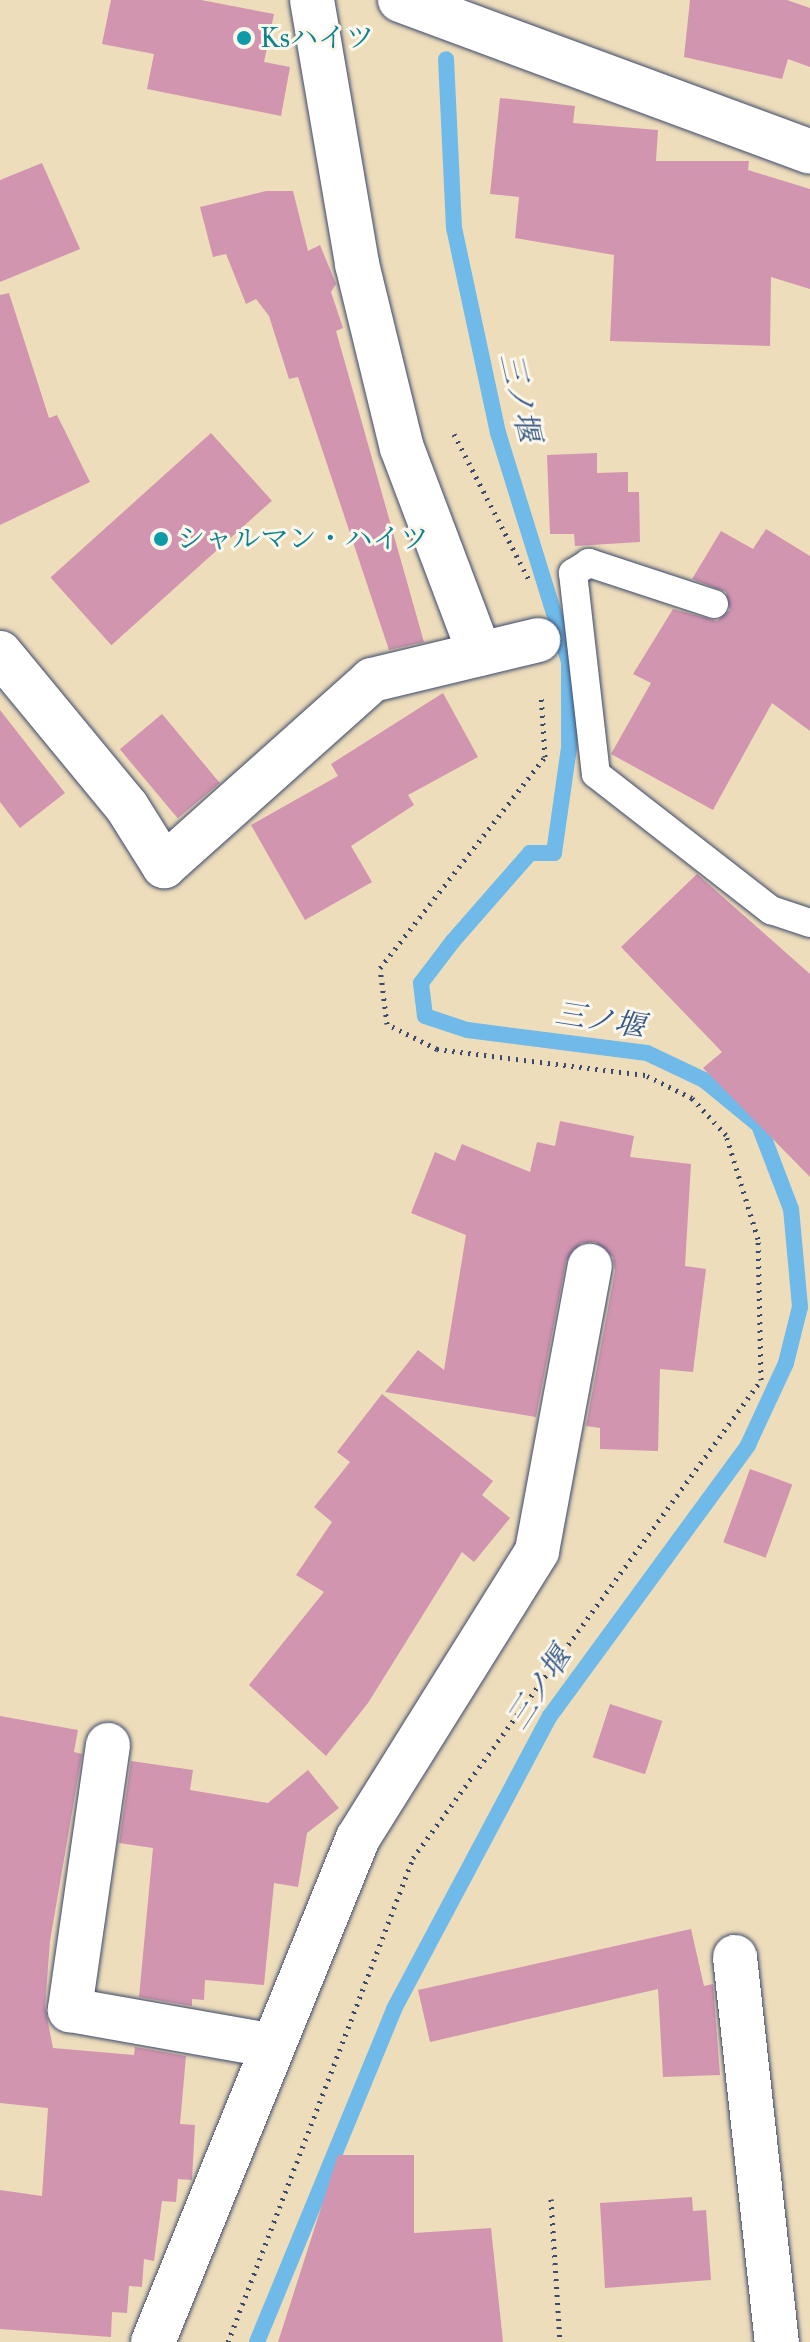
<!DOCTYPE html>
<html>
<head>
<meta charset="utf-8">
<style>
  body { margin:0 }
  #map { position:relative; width:810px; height:2342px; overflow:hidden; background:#edb; font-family:"IM FELL Great Primer","Noto Serif JP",serif }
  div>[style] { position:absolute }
  .stream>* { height:16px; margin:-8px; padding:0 8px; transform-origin:8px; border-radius:8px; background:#70bae9 }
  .building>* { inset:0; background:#d195b0; transform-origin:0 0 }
  .path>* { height:5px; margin-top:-2.5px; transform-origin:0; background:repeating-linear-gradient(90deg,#3b496c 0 2px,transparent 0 8px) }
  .roads { filter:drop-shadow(0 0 2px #3b496c) drop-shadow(0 0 2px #3b496c) }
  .service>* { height:28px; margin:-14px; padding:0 14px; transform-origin:14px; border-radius:14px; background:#fff }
  .minor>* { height:44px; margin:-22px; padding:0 22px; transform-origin:22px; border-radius:22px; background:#fff }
  .dots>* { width:22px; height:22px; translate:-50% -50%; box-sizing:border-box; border:4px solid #fbf7ec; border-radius:50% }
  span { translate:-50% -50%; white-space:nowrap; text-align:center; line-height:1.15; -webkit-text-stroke:6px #fbf7ec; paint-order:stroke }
  .culture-label { font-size:28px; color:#0d838f }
  .left { translate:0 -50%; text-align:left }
  .water-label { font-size:30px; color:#355988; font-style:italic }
</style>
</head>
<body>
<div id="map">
  <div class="stream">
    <i style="left:257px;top:2342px;width:360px;rotate:-67.6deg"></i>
    <i style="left:394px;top:2009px;width:332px;rotate:-62deg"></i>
    <i style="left:550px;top:1716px;width:336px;rotate:-53.8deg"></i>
    <i style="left:748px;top:1445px;width:90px;rotate:-65.1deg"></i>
    <i style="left:786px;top:1363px;width:58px;rotate:-76deg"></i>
    <i style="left:800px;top:1307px;width:98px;rotate:-95.2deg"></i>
    <i style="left:791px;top:1209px;width:90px;rotate:-110.9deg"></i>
    <i style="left:759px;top:1125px;width:71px;rotate:-140.7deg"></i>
    <i style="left:704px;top:1080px;width:63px;rotate:-154.7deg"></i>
    <i style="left:647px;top:1053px;width:181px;rotate:-172.7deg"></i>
    <i style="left:467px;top:1030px;width:44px;rotate:-161.6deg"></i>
    <i style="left:425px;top:1016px;width:33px;rotate:-97deg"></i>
    <i style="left:421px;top:983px;width:53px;rotate:-52.7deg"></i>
    <i style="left:453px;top:941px;width:117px;rotate:-48.8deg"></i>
    <i style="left:530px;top:853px;width:24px"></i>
    <i style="left:554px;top:853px;width:107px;rotate:-81.9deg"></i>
    <i style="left:569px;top:747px;width:85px;rotate:-90deg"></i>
    <i style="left:569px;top:662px;width:240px;rotate:-107.2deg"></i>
    <i style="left:498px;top:433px;width:210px;rotate:-102.1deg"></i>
    <i style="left:454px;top:228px;width:169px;rotate:-92.7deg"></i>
  </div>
  <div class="building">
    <i style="clip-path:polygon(111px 0,201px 0,274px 14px,264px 62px,290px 67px,281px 116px,147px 89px,154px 54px,102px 44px)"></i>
    <i style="clip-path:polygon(690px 0,787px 0,810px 8px,810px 67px,788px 59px,782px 79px,684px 57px)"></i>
    <i style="clip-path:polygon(500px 98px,575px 106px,573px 123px,658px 130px,656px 161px,749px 161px,748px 170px,810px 189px,810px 289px,771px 277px,770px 346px,610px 341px,614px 255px,515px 238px,519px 197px,490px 194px)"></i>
    <i style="clip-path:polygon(42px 163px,80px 249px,0 282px,0 180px)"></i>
    <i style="clip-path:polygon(266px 191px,293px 191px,308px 251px,320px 245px,336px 284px,331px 292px,343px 328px,336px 331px,424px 642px,389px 650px,298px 377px,289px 379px,269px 316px,256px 299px,246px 304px,226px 254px,213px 257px,200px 207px)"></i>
    <i style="clip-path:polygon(9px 293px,49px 418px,57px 415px,90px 482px,0 525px,0 295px)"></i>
    <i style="left:211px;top:433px;width:91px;height:216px;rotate:48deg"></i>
    <i style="clip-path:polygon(597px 453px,597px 473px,628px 472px,628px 492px,639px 492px,640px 542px,575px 546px,574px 534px,550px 534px,547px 455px)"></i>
    <i style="clip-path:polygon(766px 529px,810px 556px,810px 731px,772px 703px,713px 810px,611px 754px,651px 683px,633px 674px,673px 609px,717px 621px,730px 610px,726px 592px,692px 579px,721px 531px,753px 549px)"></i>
    <i style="clip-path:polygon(443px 693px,478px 757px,408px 795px,414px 805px,351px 846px,372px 882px,305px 920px,251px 825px,338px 776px,331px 764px)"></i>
    <i style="clip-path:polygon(0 710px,65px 793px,20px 828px,0 802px)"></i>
    <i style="left:162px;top:714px;width:90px;height:55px;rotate:50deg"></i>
    <i style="clip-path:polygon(697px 874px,810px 974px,810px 1177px,703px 1068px,722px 1052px,621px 947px)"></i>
    <i style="clip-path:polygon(560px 1121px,634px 1136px,630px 1157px,691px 1164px,685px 1266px,706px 1269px,693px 1372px,660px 1369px,658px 1451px,600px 1449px,600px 1428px,586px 1426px,615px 1271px,613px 1257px,595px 1242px,581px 1243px,566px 1261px,536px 1417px,385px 1392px,418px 1350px,444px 1370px,466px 1235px,411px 1213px,435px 1152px,455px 1161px,462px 1144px,530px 1172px,537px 1142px,555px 1146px)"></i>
    <i style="clip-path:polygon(382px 1394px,493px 1481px,482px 1495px,510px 1518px,474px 1562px,462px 1552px,368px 1703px,326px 1756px,249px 1685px,324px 1592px,296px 1575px,332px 1522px,314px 1507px,350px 1462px,337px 1452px)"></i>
    <i style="left:750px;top:1469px;width:45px;height:78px;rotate:20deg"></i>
    <i style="left:610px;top:1704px;width:55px;height:56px;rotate:18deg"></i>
    <i style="clip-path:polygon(0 1716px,78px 1730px,74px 1752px,82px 1754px,50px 1941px,45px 2007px,53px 2048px,134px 2055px,135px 2047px,186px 2056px,180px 2124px,195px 2125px,192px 2180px,178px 2179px,176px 2202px,162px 2201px,154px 2261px,144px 2259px,142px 2287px,129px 2286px,127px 2313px,112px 2312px,111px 2337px,0 2329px,0 2190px,42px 2196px,48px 2108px,0 2103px)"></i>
    <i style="clip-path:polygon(131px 1761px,193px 1770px,190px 1790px,268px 1803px,308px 1770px,339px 1808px,307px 1833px,298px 1887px,274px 1883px,264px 1985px,205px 1980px,204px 2000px,192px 1999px,192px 2006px,139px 1997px,153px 1848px,119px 1843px)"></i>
    <i style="clip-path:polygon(691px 1929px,704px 1986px,713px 1984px,720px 2075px,663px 2077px,658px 1989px,430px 2042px,418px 1990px)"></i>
    <i style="clip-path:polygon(338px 2155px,414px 2155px,414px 2233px,491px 2228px,503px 2342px,278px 2342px)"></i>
    <i style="clip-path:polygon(692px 2197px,693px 2211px,706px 2210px,711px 2280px,605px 2288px,600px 2203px)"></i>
  </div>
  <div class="path">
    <i style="left:454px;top:434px;width:166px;rotate:62.8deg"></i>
    <i style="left:551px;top:2199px;width:143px;rotate:86.4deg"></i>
    <i style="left:228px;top:2342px;width:518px;rotate:-69.08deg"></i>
    <i style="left:413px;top:1858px;width:591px;rotate:-53.94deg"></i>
    <i style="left:761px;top:1380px;width:141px;rotate:-91.2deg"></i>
    <i style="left:758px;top:1239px;width:109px;rotate:-107.1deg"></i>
    <i style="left:726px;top:1135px;width:50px;rotate:-132.6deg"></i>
    <i style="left:692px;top:1098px;width:52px;rotate:-153.9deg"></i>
    <i style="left:645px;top:1075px;width:210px;rotate:-172.9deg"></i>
    <i style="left:437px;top:1049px;width:56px;rotate:-153.4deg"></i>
    <i style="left:387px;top:1024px;width:56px;rotate:-97.1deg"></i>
    <i style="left:380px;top:968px;width:268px;rotate:-52deg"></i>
    <i style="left:545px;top:757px;width:63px;rotate:-93.6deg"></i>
  </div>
  <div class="roads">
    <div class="service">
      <i style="left:714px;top:604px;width:132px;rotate:-161.8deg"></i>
      <i style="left:589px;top:563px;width:19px;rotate:148deg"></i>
      <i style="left:573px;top:573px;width:202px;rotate:83.5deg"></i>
      <i style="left:596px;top:774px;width:222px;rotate:37.9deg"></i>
      <i style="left:771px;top:910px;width:41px;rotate:18.4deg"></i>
    </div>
    <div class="minor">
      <i style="left:312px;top:0;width:268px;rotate:80.3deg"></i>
      <i style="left:357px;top:264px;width:189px;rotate:76.3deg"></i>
      <i style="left:402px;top:448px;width:220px;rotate:69.3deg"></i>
      <i style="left:400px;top:0;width:437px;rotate:20.3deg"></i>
      <i style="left:0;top:653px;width:200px;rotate:50.5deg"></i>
      <i style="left:127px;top:807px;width:70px;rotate:57.9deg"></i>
      <i style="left:164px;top:866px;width:279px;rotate:-41.8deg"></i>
      <i style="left:372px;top:680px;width:171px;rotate:-13.5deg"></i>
      <i style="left:108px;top:1745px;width:268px;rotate:98.2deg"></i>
      <i style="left:70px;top:2010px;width:201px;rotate:10deg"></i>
      <i style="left:735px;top:1957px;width:387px;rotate:83.8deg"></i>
      <i style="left:153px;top:2342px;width:544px;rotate:-67.87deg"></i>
      <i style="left:358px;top:1838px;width:338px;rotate:-58deg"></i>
      <i style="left:537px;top:1551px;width:290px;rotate:-79.5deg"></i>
    </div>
  </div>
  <div class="dots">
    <i style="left:244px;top:38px;background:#0f9aa8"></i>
    <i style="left:161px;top:539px;background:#0f9aa8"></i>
  </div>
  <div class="culture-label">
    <span class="left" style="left:260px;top:38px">Ksハイツ</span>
    <span class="left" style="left:177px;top:539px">シャルマン・ハイツ</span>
  </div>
  <div class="water-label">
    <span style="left:520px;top:397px;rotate:77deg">三ノ堰</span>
    <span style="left:600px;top:1020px;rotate:9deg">三ノ堰</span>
    <span style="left:539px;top:1688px;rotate:-57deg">三ノ堰</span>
  </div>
</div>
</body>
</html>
